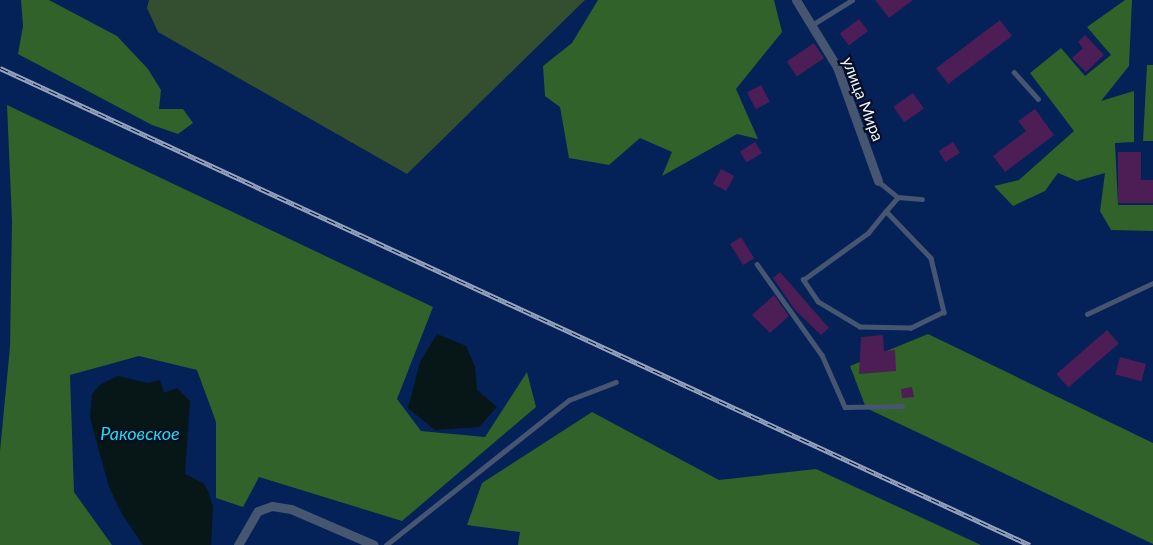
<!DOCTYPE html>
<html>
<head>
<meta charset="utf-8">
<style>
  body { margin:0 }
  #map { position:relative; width:1153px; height:545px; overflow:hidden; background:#042158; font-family:Lato,sans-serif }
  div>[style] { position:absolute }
  .green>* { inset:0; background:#334f2f }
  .forest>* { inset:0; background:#306229 }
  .water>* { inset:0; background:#071617 }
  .building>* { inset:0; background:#4c1e55; transform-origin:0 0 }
  .service>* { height:4.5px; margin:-2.25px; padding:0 2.25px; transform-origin:2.25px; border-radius:2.25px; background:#475670 }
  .minor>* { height:9px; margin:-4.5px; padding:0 4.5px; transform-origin:4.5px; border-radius:4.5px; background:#475670 }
  .rail>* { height:5px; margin-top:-2.5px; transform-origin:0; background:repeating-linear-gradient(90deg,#030d25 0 9px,#97a4bd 0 18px); box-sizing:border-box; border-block:2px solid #97a4bd }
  span { translate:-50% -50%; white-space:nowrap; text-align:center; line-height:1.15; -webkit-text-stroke:4.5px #030d25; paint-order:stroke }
  .street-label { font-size:16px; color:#eff3fa }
  .water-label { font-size:18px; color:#24dbe6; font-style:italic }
</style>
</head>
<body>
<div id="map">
  <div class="green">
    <i style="clip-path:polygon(149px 0,585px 0,407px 174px,158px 32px,147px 8px)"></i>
  </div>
  <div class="forest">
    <i style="clip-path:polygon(21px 0,49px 0,117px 36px,148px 69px,161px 90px,159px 109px,183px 109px,193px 123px,178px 134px,152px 125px,18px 54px,23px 26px)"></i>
    <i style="clip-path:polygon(598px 0,774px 0,782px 32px,736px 89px,758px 139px,737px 134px,662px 176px,672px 152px,640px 138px,609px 165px,569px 158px,560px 107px,545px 96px,543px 66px,572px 43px)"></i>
    <i style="clip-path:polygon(1125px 0,1132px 0,1129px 66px,1101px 101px,1134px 91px,1134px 142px,1115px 143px,1118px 205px,1153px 205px,1153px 231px,1111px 230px,1100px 211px,1105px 173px,1077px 181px,1058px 173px,1045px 191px,1013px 206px,994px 186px,1019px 180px,1074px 131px,1030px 73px,1061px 48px,1085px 76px,1111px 55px,1087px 27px)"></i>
    <i style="clip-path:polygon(1147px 65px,1153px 65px,1153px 141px,1143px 141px)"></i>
    <i style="clip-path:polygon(7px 105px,433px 307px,397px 399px,421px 431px,485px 437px,527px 372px,536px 407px,402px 521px,259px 477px,243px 507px,216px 498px,216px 422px,197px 370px,139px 356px,70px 375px,74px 492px,112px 545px,0 545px,0 451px,10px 347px,12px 221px)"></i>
    <i style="clip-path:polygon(928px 334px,1153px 443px,1153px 544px,866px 408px,850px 366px)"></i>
    <i style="clip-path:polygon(592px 412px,719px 480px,816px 469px,981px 545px,518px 545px,520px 532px,467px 525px,482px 483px)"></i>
  </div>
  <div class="water">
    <i style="clip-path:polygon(437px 334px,466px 346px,475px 367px,477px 390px,497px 407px,479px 427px,435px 430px,408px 408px,420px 362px)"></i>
    <i style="clip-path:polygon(118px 376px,148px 383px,160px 380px,164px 393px,177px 388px,190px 401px,185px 474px,203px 483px,208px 491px,213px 507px,211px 545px,143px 545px,122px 514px,109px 487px,90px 418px,92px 394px,101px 384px)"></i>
  </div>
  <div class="building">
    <i style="clip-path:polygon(875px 0,913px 0,889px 18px)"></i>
    <i style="left:859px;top:19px;width:15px;height:24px;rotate:53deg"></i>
    <i style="left:1000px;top:20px;width:20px;height:80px;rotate:53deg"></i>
    <i style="clip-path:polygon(1085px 35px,1104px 55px,1086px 72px,1072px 58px,1083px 48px,1078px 42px)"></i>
    <i style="left:814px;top:43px;width:18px;height:33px;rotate:56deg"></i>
    <i style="left:761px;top:85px;width:19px;height:16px;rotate:62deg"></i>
    <i style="left:913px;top:93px;width:19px;height:24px;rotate:55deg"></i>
    <i style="clip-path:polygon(1035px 109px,1054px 135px,1005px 172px,993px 156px,1026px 131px,1018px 121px)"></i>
    <i style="left:755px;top:142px;width:13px;height:18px;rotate:58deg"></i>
    <i style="left:953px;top:142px;width:13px;height:17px;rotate:58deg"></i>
    <i style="clip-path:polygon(1118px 152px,1141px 152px,1141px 180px,1153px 180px,1153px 203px,1118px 203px)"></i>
    <i style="left:721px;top:169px;width:15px;height:17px;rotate:28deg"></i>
    <i style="left:741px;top:237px;width:25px;height:13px;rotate:58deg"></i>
    <i style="clip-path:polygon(780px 272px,829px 328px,821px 335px,795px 310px,773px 278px)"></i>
    <i style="clip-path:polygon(774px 295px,789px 316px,770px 333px,752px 315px)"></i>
    <i style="left:1107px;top:330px;width:18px;height:67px;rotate:49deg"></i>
    <i style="clip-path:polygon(883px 335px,884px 351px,895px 350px,896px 371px,859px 374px,861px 337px)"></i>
    <i style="left:1120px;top:357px;width:27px;height:18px;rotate:15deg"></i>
    <i style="clip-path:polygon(912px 387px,914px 397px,902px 398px,901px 389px)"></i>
  </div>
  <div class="service">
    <i style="left:812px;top:25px;width:47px;rotate:-32deg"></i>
    <i style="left:1014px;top:72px;width:36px;rotate:48deg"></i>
    <i style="left:878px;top:181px;width:26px;rotate:39deg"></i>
    <i style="left:898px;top:197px;width:24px;rotate:5deg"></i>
    <i style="left:886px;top:211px;width:65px;rotate:46.2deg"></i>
    <i style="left:931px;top:258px;width:56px;rotate:76.5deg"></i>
    <i style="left:944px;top:312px;width:37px;rotate:154deg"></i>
    <i style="left:911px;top:328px;width:51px;rotate:-178.9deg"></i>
    <i style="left:860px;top:327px;width:49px;rotate:-149.2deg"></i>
    <i style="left:818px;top:302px;width:27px;rotate:-124deg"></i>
    <i style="left:803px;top:280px;width:80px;rotate:-35.9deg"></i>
    <i style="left:868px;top:233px;width:28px;rotate:-51deg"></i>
    <i style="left:886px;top:211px;width:18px;rotate:-49deg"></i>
    <i style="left:757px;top:264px;width:112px;rotate:54.5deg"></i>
    <i style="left:822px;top:355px;width:57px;rotate:66.1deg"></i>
    <i style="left:845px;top:407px;width:57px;rotate:-1deg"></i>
    <i style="left:1087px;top:314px;width:73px;rotate:-25.2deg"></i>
    <i style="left:386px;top:545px;width:233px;rotate:-38.4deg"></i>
    <i style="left:569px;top:400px;width:50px;rotate:-21deg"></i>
  </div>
  <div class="minor">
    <i style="left:796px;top:0;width:79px;rotate:58.5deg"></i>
    <i style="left:837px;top:67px;width:121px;rotate:70.2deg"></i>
    <i style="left:238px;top:545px;width:39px;rotate:-60deg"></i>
    <i style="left:258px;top:511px;width:15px;rotate:-20deg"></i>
    <i style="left:272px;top:506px;width:19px;rotate:9deg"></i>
    <i style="left:291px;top:509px;width:90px;rotate:23.4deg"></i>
  </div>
  <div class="rail">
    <i style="left:0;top:68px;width:1135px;rotate:24.85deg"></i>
  </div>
  <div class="street-label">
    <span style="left:863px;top:99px;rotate:69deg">улица Мира</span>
  </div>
  <div class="water-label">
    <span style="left:140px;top:433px">Раковское</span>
  </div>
</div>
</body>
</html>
